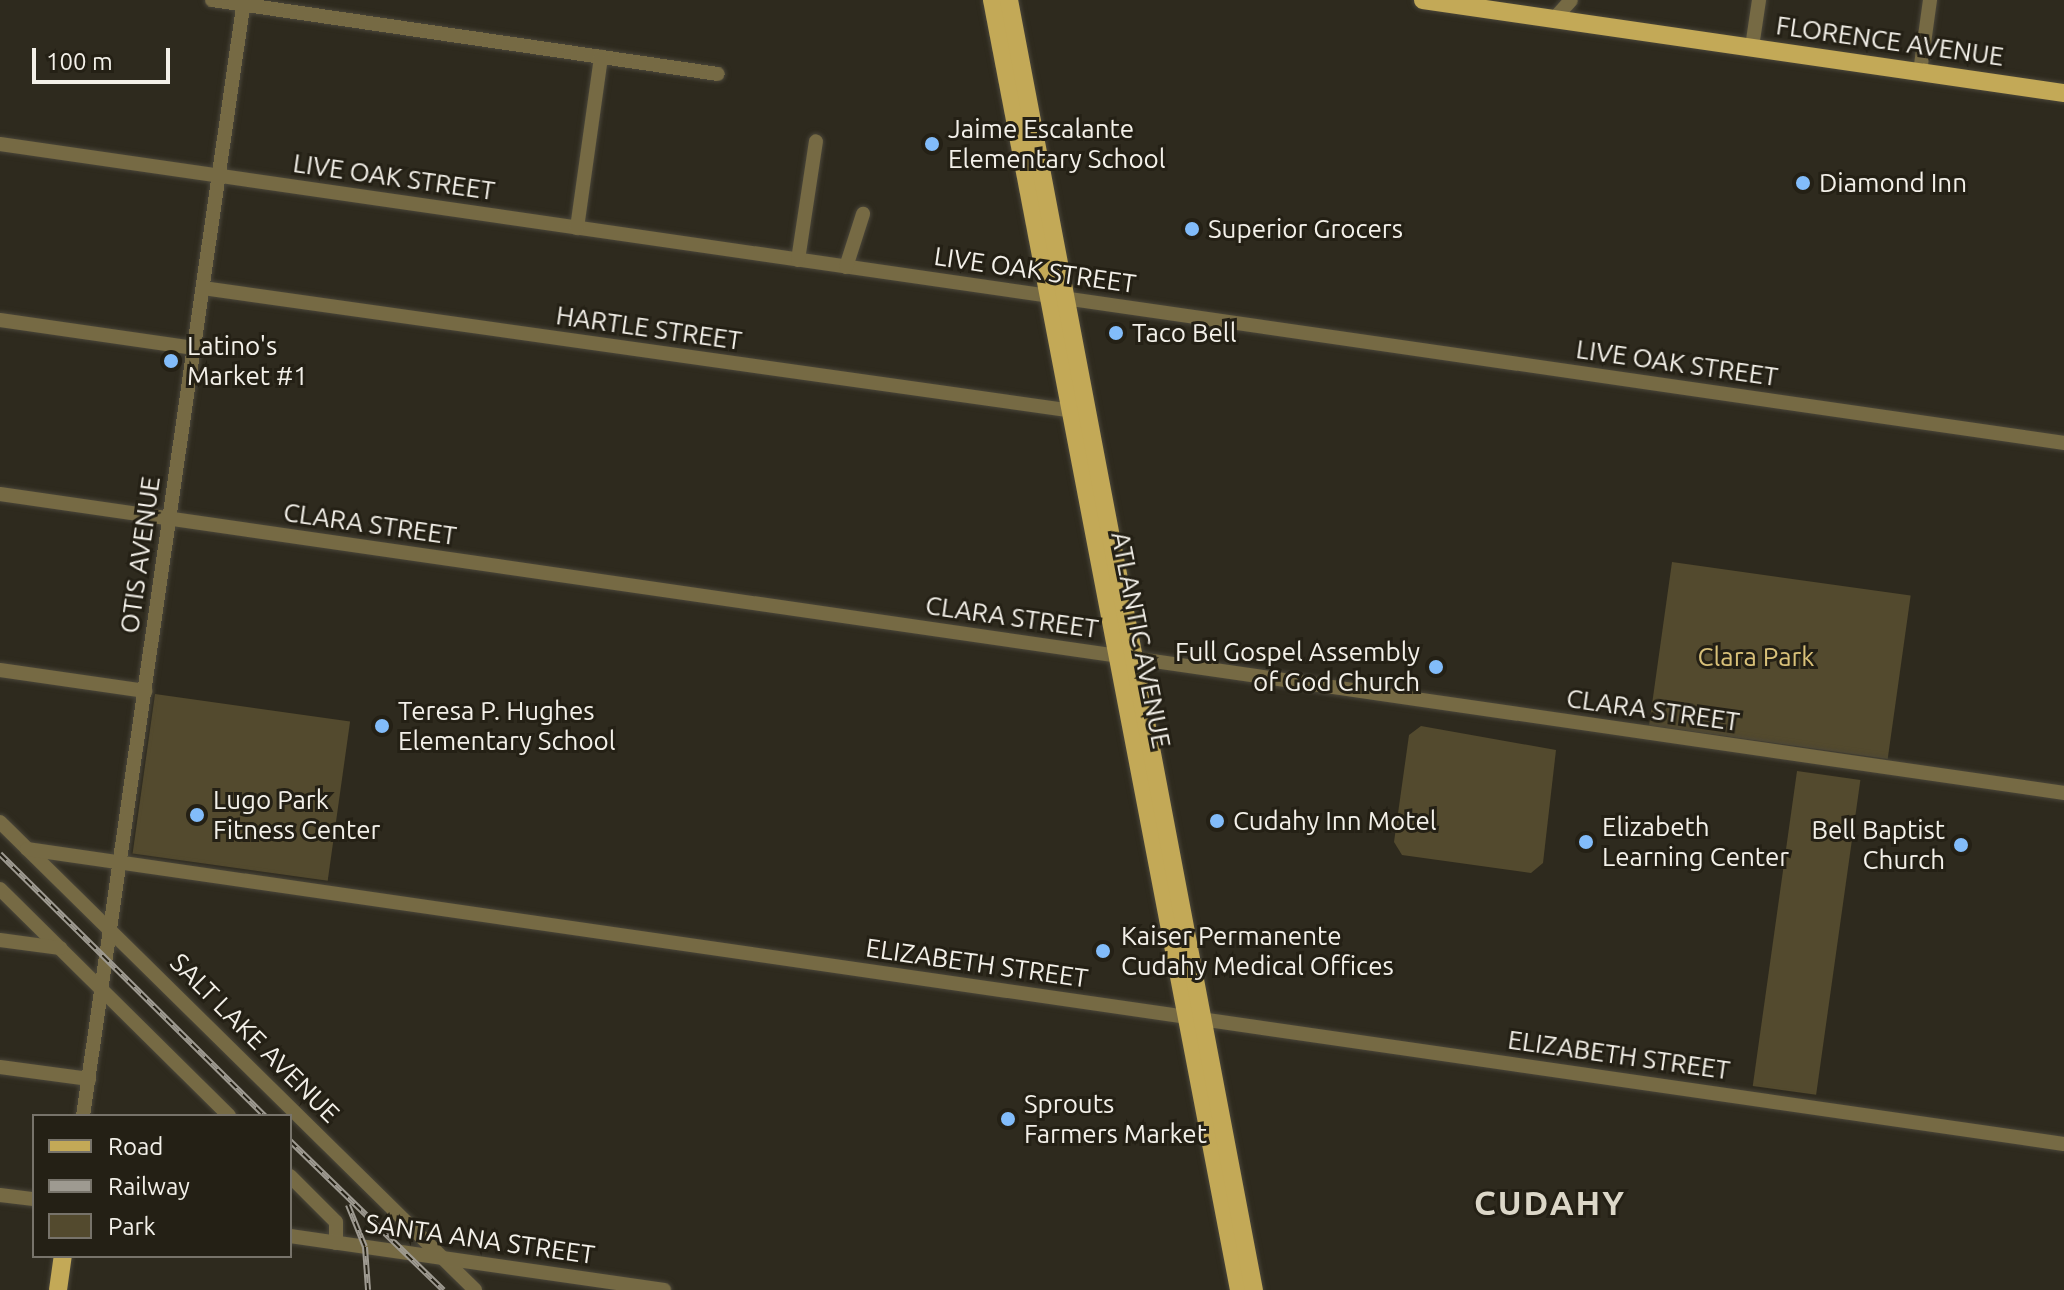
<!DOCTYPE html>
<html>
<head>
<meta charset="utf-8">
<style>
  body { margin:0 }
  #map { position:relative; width:2064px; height:1290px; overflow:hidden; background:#2e2a1e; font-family:Ubuntu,sans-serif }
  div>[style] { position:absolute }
  .green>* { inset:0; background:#534a2e; transform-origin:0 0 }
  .roads { filter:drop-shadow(0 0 2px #4a463a) drop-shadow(0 0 2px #4a463a) }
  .minor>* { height:14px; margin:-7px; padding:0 7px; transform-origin:7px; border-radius:7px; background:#766a44 }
  .major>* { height:18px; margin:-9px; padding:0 9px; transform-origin:9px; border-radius:9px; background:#c3a957 }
  .rail>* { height:6px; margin-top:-3px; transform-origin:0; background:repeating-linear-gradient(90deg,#242015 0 9px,#9e9a91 0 18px); box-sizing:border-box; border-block:2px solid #9e9a91 }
  .dots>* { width:22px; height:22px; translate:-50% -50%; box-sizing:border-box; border:4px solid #242015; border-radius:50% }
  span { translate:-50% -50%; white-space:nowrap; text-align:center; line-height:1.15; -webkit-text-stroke:6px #242015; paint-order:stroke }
  .street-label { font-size:26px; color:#f3f0e9 }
  .poi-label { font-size:26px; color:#f3f0e9 }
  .left { translate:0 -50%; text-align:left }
  .right { translate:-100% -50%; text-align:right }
  .park-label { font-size:26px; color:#d9c179 }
  .district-label { font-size:34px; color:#dcd7c8; font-weight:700; letter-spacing:2px }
  .legend { position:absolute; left:32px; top:1114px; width:260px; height:144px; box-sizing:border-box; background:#242015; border:2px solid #77736a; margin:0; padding:10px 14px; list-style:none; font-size:24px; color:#f3f0e9 }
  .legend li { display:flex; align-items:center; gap:16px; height:40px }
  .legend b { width:40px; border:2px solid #77736a }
  .scale { position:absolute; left:32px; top:48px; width:138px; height:36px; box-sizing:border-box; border:4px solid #f3f0e9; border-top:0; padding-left:10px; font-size:24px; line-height:28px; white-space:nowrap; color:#f3f0e9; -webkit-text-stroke:6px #242015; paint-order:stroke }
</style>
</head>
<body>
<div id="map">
  <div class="green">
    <i style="left:1672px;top:562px;width:241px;height:165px;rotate:8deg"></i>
    <i style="left:155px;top:694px;width:197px;height:161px;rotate:8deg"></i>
    <i style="clip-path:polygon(1421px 726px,1556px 750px,1543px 863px,1531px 873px,1402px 855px,1394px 842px,1409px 735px)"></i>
    <i style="left:1797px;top:771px;width:64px;height:318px;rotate:8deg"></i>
  </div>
  <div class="roads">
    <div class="minor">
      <i style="left:212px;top:0;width:511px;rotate:8.32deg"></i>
      <i style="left:1554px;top:19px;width:25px;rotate:-48deg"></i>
      <i style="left:1752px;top:47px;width:48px;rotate:-81.5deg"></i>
      <i style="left:1920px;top:72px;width:73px;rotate:-82.1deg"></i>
      <i style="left:0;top:144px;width:2086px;rotate:8.24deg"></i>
      <i style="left:577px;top:228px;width:173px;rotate:-82deg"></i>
      <i style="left:798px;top:260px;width:120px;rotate:-81.4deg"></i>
      <i style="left:846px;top:267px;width:56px;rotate:-72.2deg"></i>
      <i style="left:203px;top:288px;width:887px;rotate:8.04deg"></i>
      <i style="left:0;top:320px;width:196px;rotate:8.2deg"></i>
      <i style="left:0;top:494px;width:2086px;rotate:8.24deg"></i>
      <i style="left:0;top:670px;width:147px;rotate:8.2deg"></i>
      <i style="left:0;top:822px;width:667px;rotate:44.57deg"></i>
      <i style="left:27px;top:849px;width:2058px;rotate:8.24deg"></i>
      <i style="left:0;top:889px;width:322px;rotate:44.7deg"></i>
      <i style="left:0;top:940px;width:61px;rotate:7.6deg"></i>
      <i style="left:0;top:1067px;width:90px;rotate:7.7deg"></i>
      <i style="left:83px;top:1116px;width:1128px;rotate:-81.79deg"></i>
      <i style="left:290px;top:1176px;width:65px;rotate:45deg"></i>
      <i style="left:336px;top:1222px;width:21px;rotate:90deg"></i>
      <i style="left:0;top:1195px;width:34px;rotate:7deg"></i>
      <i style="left:290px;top:1236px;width:378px;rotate:8.2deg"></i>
    </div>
    <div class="major">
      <i style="left:992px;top:0;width:1313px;rotate:79.16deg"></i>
      <i style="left:1009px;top:0;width:1313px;rotate:79.25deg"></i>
      <i style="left:1423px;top:0;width:648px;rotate:8.26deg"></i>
      <i style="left:58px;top:1290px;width:34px;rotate:-82deg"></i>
    </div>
  </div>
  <div class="rail">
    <i style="left:0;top:854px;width:373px;rotate:44.7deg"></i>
    <i style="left:290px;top:1141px;width:214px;rotate:44.2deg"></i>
    <i style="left:348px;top:1205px;width:45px;rotate:68deg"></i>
    <i style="left:365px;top:1247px;width:43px;rotate:86deg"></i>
  </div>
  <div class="dots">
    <i style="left:932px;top:144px;background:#82bcfa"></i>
    <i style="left:1803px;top:183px;background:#82bcfa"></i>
    <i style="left:1192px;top:229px;background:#82bcfa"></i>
    <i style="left:1116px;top:333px;background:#82bcfa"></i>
    <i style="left:171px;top:361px;background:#82bcfa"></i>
    <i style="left:1436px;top:667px;background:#82bcfa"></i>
    <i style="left:382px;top:726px;background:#82bcfa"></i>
    <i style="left:197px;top:815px;background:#82bcfa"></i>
    <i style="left:1217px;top:821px;background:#82bcfa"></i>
    <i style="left:1586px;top:842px;background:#82bcfa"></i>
    <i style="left:1961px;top:845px;background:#82bcfa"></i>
    <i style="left:1103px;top:951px;background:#82bcfa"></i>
    <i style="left:1008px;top:1119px;background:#82bcfa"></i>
  </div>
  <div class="street-label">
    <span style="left:1890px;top:41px;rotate:8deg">FLORENCE AVENUE</span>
    <span style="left:394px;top:177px;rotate:8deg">LIVE OAK STREET</span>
    <span style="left:1035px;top:270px;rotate:8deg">LIVE OAK STREET</span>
    <span style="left:649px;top:328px;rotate:8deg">HARTLE STREET</span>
    <span style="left:1677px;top:363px;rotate:8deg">LIVE OAK STREET</span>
    <span style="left:370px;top:524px;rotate:8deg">CLARA STREET</span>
    <span style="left:140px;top:555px;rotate:-82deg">OTIS AVENUE</span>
    <span style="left:1012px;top:617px;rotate:8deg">CLARA STREET</span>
    <span style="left:1141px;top:640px;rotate:79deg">ATLANTIC AVENUE</span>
    <span style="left:1653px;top:710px;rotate:8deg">CLARA STREET</span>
    <span style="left:977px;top:963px;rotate:8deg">ELIZABETH STREET</span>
    <span style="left:255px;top:1038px;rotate:45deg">SALT LAKE AVENUE</span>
    <span style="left:1619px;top:1055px;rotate:8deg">ELIZABETH STREET</span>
    <span style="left:480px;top:1239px;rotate:8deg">SANTA ANA STREET</span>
  </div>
  <div class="poi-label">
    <span class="left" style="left:948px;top:144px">Jaime Escalante<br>Elementary School</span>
    <span class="left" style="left:1819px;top:183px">Diamond Inn</span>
    <span class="left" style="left:1208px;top:229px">Superior Grocers</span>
    <span class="left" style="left:1132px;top:333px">Taco Bell</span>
    <span class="left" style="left:187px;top:361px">Latino's<br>Market #1</span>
    <span class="right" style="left:1420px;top:667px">Full Gospel Assembly<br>of God Church</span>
    <span class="left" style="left:398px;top:726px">Teresa P. Hughes<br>Elementary School</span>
    <span class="left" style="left:213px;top:815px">Lugo Park<br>Fitness Center</span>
    <span class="left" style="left:1233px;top:821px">Cudahy Inn Motel</span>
    <span class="left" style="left:1602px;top:842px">Elizabeth<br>Learning Center</span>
    <span class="right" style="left:1945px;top:845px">Bell Baptist<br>Church</span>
    <span class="left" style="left:1121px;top:951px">Kaiser Permanente<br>Cudahy Medical Offices</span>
    <span class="left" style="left:1024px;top:1119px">Sprouts<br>Farmers Market</span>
  </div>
  <div class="park-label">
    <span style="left:1756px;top:657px">Clara Park</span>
  </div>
  <div class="district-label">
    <span style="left:1550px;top:1203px">CUDAHY</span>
  </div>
  <ul class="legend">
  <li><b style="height:10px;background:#c3a957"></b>Road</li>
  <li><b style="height:10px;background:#9e9a91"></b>Railway</li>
  <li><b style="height:22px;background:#534a2e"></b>Park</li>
  </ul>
  <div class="scale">100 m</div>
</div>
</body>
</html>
